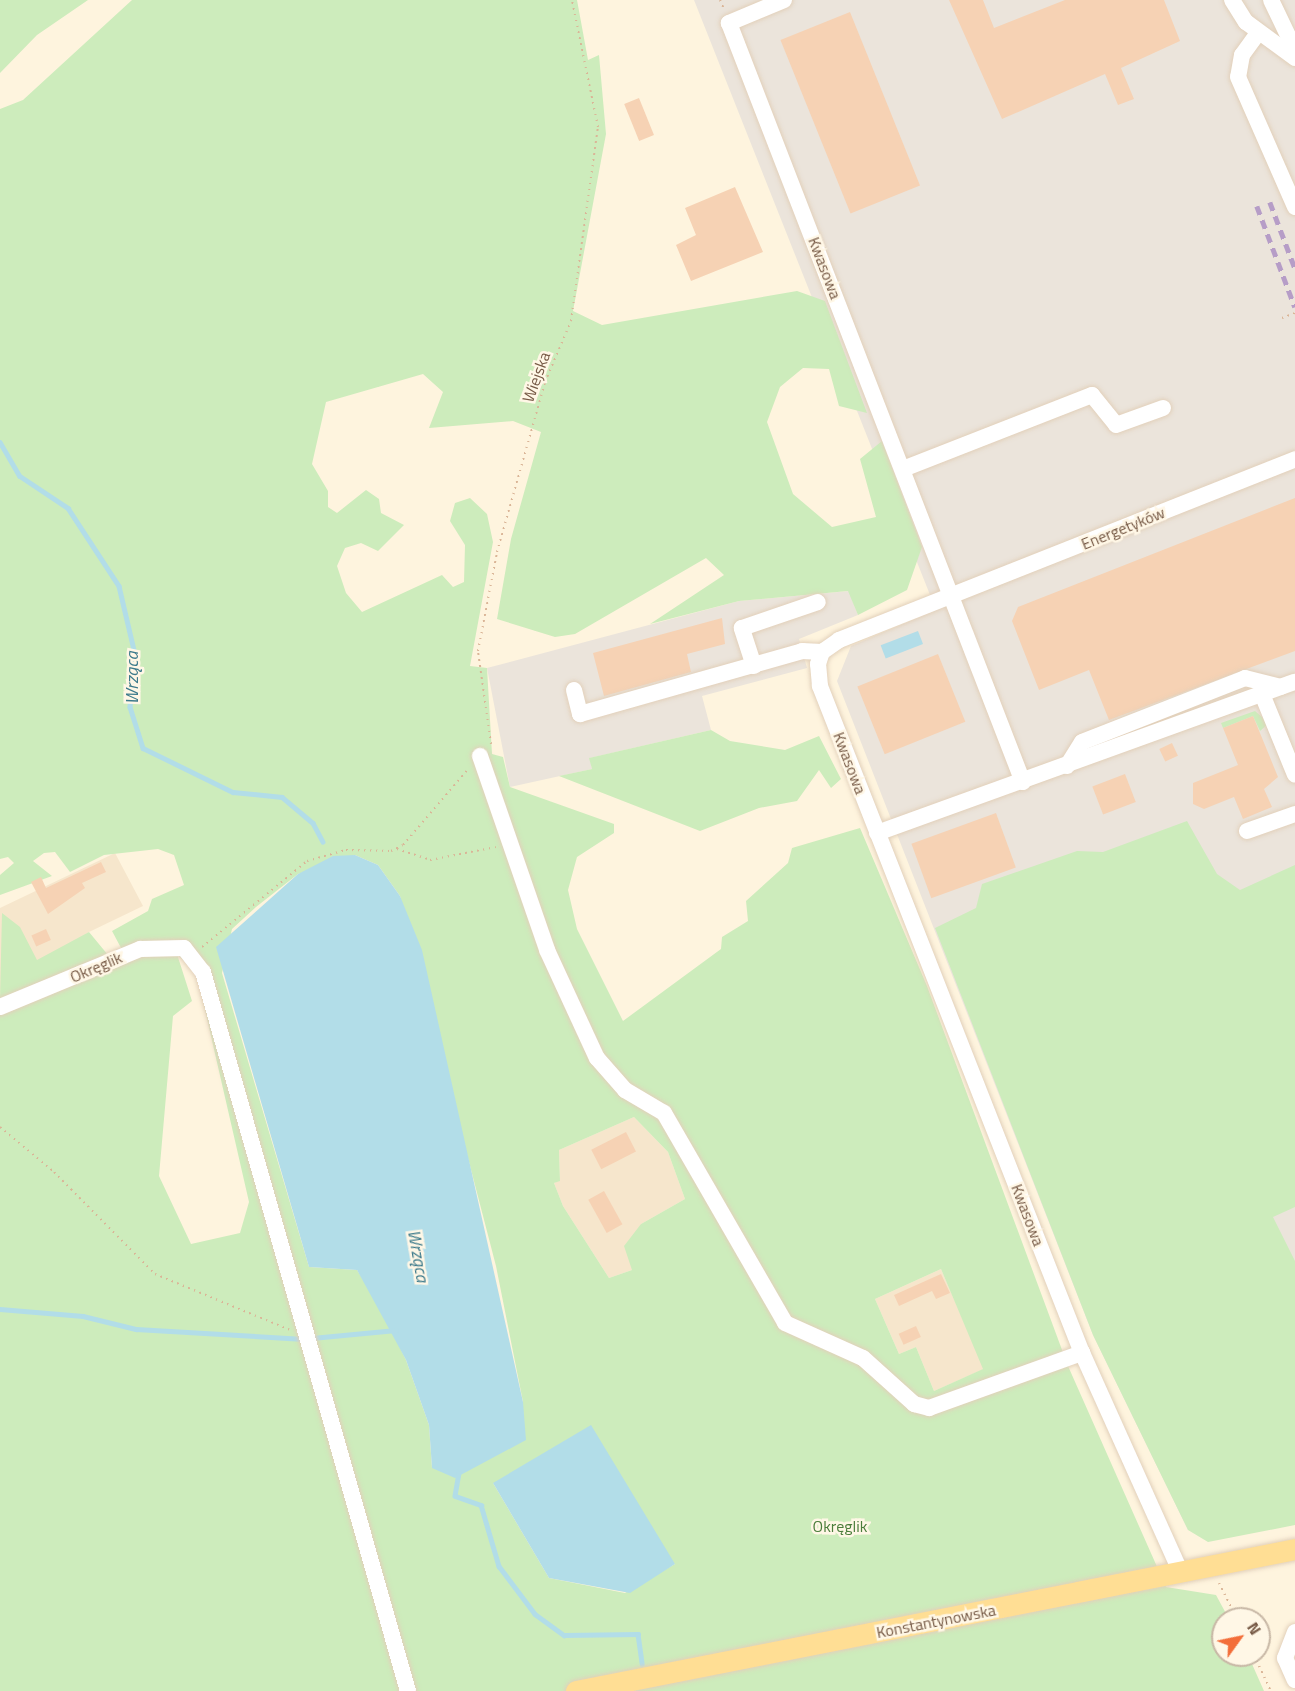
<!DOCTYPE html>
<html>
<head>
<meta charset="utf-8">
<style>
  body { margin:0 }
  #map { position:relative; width:1295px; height:1691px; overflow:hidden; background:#fef4de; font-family:"Titillium Web",sans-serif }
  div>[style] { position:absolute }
  .residential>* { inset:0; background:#f6e6cc }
  .industrial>* { inset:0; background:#ebe4db }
  .green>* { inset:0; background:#cdecbc }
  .water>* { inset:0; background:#b2dde8; transform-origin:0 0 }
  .stream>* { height:4.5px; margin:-2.25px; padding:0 2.25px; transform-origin:2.25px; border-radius:2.25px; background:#b2dde8 }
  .building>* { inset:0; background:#f6d2b4; transform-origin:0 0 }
  .path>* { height:2px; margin-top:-1px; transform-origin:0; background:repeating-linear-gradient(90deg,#dab597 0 1.5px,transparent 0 6px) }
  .roads { filter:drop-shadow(0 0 2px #e2d0ba) drop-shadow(0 0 2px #e2d0ba) }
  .minor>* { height:16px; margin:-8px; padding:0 8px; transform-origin:8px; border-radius:8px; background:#fff }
  .major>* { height:21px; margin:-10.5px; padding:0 10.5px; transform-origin:10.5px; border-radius:10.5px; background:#ffde94 }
  .rail>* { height:4.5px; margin-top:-2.25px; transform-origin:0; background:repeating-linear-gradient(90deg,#b69dc7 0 9px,transparent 0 15px) }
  span { translate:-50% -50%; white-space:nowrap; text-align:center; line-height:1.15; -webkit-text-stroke:5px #fff7e6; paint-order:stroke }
  .street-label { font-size:16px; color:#765945 }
  .park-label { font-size:16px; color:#4b7d3b }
  .water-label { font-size:18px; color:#3c7a8b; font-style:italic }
  .north { position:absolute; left:1211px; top:1607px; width:60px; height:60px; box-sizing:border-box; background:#fff7e6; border:2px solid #c8b8a6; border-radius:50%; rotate:57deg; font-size:16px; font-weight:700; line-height:24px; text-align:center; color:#765945 }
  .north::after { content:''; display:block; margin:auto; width:21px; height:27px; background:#f36e39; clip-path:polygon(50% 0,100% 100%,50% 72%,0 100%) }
</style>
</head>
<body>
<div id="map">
  <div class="residential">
    <i style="clip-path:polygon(115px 853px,143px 906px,89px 932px,0 993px,0 908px)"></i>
    <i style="clip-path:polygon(634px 1117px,668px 1152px,685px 1199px,641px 1224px,632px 1270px,609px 1278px,563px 1206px,554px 1183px,560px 1180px,559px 1150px)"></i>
    <i style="clip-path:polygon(941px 1269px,984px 1369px,934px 1391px,916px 1347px,899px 1354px,875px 1299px)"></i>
  </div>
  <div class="industrial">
    <i style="clip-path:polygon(694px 0,1295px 0,1295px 1521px,1188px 1530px,1093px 1335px,837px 681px,851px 646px,936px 610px)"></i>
    <i style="clip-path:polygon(849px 591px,858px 615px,799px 639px,807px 668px,702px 696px,711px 730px,590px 758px,592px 769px,510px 787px,487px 668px,739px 601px)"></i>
  </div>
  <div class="green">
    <i style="clip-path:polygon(0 0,88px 0,37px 35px,0 73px)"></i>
    <i style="clip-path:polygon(evenodd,132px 0,577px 0,588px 60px,599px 55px,606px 134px,573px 311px,602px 325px,797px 291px,825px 301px,867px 413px,839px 406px,829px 369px,803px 368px,780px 387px,767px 422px,793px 494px,832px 527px,876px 517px,860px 459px,882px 441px,922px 547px,907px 590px,858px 615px,848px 591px,739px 601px,650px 624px,724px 575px,706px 558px,575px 634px,555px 637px,497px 619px,511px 539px,541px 432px,513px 421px,429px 428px,443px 392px,423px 374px,326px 402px,312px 464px,328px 491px,328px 507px,337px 513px,366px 490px,379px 499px,381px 513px,404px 525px,378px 551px,361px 543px,345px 548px,337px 566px,346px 593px,362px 612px,442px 575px,453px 587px,464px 582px,465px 545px,450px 521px,455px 503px,470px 498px,487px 514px,493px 542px,470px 666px,487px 668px,492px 754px,503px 757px,510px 787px,614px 824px,614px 833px,577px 857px,568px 890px,577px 929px,623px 1021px,721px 949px,722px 937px,748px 921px,746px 901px,788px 863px,792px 848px,860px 828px,927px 986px,1068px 1366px,1166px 1587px,1216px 1595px,1229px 1619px,1223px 1619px,1223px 1655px,1248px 1655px,1264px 1691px,0 1691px,0 1014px,128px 961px,112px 931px,148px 911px,152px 899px,184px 885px,174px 855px,158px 849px,104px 855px,70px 872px,55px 852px,44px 853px,33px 861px,52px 876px,0 895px,0 875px,14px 863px,8px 857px,0 859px,0 109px,23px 100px,132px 0,355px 855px,378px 865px,400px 896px,496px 1266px,523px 1402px,523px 1415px,432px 1468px,429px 1425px,406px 1360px,379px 1305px,357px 1270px,309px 1267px,222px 973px,232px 929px,256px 907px,298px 874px,355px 855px,132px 0,177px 954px,197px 975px,249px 1202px,240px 1233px,191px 1244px,159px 1176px,173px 1016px,192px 1001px,177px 954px,132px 0,634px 1117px,668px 1152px,685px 1199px,641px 1224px,624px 1246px,632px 1270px,609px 1278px,563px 1206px,554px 1183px,560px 1181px,559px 1150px,634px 1117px,132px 0,941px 1269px,983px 1369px,934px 1391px,916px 1347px,899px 1354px,875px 1299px,941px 1269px,132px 0,493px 1483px,675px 1564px,625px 1593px,549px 1578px,493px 1483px)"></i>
    <i style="clip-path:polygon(1255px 711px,1269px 723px,1260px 731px,1253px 716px,1223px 728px,1221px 723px)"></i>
    <i style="clip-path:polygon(711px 730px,730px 741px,785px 750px,819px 736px,841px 779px,831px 788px,819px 770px,797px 801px,759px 808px,700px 831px,559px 776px,592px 769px,589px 758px)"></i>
    <i style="clip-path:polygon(1187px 821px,1217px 874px,1240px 890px,1295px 865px,1295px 1207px,1273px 1217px,1295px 1261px,1295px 1525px,1208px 1542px,1188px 1530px,1093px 1335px,935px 928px,976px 908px,982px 884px,1077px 851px,1103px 852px)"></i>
    <i style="clip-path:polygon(2px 913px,20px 927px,37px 960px,89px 932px,108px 955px,0 999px)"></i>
  </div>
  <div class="water">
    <i style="left:918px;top:631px;width:14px;height:40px;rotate:69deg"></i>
    <i style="clip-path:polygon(355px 855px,378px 865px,400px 896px,422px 950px,523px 1402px,526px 1440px,455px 1478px,432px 1468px,429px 1425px,406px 1360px,357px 1270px,309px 1267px,216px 947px,298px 874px,333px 856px)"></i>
    <i style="clip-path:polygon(591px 1425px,675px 1564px,630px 1593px,549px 1578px,493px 1483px)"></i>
  </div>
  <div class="stream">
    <i style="left:0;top:442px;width:39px;rotate:60deg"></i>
    <i style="left:20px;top:476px;width:58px;rotate:33.7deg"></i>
    <i style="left:68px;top:508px;width:93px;rotate:56.8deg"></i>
    <i style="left:119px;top:586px;width:66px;rotate:76.8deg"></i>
    <i style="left:134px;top:650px;width:57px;rotate:94deg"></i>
    <i style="left:130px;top:707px;width:43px;rotate:72.4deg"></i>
    <i style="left:143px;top:748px;width:100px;rotate:26.1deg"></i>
    <i style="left:233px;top:792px;width:49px;rotate:5.8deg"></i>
    <i style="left:282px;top:797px;width:40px;rotate:40deg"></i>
    <i style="left:313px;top:823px;width:21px;rotate:62deg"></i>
    <i style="left:0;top:1309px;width:83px;rotate:4.8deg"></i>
    <i style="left:83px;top:1316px;width:55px;rotate:13.8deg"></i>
    <i style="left:136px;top:1329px;width:168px;rotate:3.4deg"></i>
    <i style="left:312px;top:1338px;width:84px;rotate:-5.4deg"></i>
    <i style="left:459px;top:1473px;width:23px;rotate:100deg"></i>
    <i style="left:455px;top:1496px;width:28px;rotate:19deg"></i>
    <i style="left:481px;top:1505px;width:64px;rotate:73.6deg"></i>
    <i style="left:499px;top:1566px;width:60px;rotate:53.1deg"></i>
    <i style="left:535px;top:1614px;width:36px;rotate:36deg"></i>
    <i style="left:564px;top:1635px;width:74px;rotate:-0.8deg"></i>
    <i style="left:638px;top:1634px;width:30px;rotate:82deg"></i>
  </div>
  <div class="building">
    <i style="clip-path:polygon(949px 0,983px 0,994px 28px,1065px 0,1164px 0,1180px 41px,1121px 68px,1134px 99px,1118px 105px,1105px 74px,1002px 119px)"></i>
    <i style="left:850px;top:12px;width:187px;height:75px;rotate:68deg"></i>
    <i style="left:639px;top:98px;width:40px;height:16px;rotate:68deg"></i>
    <i style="clip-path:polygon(735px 187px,763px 252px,691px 281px,676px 245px,696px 235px,685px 208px)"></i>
    <i style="clip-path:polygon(1295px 498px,1295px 651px,1109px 720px,1089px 670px,1039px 690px,1012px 621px,1018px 607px)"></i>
    <i style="clip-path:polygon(722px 618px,725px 644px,687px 654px,691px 672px,604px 696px,593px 653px)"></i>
    <i style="left:938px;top:654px;width:73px;height:87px;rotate:68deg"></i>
    <i style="clip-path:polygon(1253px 716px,1278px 777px,1264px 789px,1272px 807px,1243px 819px,1234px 797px,1204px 809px,1193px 804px,1193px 783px,1238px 765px,1223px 728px)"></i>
    <i style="left:1172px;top:743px;width:14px;height:14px;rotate:65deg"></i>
    <i style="left:1125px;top:774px;width:30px;height:35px;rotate:69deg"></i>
    <i style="left:996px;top:813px;width:58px;height:90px;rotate:70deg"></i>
    <i style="clip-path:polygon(101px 862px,106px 872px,82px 883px,85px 888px,48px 914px,31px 882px,41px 877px,46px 888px)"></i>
    <i style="left:46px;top:929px;width:12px;height:16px;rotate:66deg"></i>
    <i style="left:626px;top:1132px;width:22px;height:39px;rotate:63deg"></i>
    <i style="left:604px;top:1191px;width:38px;height:18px;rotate:61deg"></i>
    <i style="clip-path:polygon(941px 1274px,950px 1293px,936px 1299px,932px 1291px,899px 1306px,894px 1295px)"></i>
    <i style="left:916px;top:1326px;width:12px;height:19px;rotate:66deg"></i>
  </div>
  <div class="path">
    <i style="left:720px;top:0;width:10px;rotate:66deg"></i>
    <i style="left:1282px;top:318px;width:14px;rotate:-21deg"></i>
    <i style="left:491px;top:744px;width:94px;rotate:-98deg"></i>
    <i style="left:478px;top:651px;width:101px;rotate:-79.1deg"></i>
    <i style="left:497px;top:552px;width:177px;rotate:-74.2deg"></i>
    <i style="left:545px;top:382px;width:66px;rotate:-66.9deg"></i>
    <i style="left:571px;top:321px;width:196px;rotate:-82.1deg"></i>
    <i style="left:598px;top:127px;width:130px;rotate:-101.6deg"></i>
    <i style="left:397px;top:849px;width:35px;rotate:18deg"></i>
    <i style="left:430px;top:860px;width:67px;rotate:-11.1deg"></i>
    <i style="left:202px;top:947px;width:136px;rotate:-39.3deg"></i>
    <i style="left:307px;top:861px;width:41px;rotate:-15.8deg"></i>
    <i style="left:346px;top:850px;width:45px;rotate:1.3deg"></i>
    <i style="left:391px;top:851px;width:13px;rotate:-27deg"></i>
    <i style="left:403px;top:845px;width:101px;rotate:-49.4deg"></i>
    <i style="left:0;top:1127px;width:70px;rotate:39.8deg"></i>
    <i style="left:54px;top:1172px;width:144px;rotate:45.3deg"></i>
    <i style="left:155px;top:1274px;width:146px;rotate:22.5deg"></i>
    <i style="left:1219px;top:1583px;width:40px;rotate:63.4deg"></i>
    <i style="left:1254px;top:1655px;width:40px;rotate:65deg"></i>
  </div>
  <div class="roads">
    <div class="minor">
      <i style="left:784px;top:0;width:60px;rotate:157.3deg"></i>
      <i style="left:729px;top:23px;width:814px;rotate:68.83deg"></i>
      <i style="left:1232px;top:0;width:26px;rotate:58deg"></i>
      <i style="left:1246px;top:22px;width:61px;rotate:36.3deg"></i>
      <i style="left:1271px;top:0;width:55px;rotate:64.4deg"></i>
      <i style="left:1258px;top:33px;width:27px;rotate:126deg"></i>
      <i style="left:1242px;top:55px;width:22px;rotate:100deg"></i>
      <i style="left:1238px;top:77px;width:142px;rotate:66.3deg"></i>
      <i style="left:903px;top:469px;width:203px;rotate:-21.4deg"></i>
      <i style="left:1092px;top:395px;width:38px;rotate:51deg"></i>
      <i style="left:1116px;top:425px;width:50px;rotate:-19.9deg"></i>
      <i style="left:754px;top:666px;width:40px;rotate:-108deg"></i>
      <i style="left:742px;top:628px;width:80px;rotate:-18.9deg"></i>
      <i style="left:574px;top:690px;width:25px;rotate:76deg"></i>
      <i style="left:580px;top:714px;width:231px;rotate:-15.8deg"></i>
      <i style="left:802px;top:651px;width:20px;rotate:3deg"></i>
      <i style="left:1262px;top:694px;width:87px;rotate:67.8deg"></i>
      <i style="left:480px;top:756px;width:205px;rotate:70.9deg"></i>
      <i style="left:547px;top:950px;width:119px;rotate:65.2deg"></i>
      <i style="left:597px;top:1058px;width:43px;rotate:48.8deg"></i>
      <i style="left:625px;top:1090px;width:45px;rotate:30.5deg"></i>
      <i style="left:664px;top:1113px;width:242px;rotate:60deg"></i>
      <i style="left:785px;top:1323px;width:85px;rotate:24.2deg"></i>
      <i style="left:863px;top:1358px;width:69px;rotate:42deg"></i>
      <i style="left:914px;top:1404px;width:16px;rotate:15deg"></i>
      <i style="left:929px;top:1408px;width:163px;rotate:-19.8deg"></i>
      <i style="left:1067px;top:766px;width:28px;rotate:-58deg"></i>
      <i style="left:1082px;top:742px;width:175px;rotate:-21.4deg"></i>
      <i style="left:1245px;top:678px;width:37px;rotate:14deg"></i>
      <i style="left:1247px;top:831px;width:51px;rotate:-19.5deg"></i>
      <i style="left:877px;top:833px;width:444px;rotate:-19.9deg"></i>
      <i style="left:0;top:1007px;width:152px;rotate:-22.5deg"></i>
      <i style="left:140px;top:949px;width:44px;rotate:-1.3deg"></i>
      <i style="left:184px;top:948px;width:31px;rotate:52deg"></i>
      <i style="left:203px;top:972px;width:748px;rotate:74.09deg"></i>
      <i style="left:1181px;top:1573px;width:241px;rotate:-114.2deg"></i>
      <i style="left:1082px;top:1353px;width:717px;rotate:-111.45deg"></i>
      <i style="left:820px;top:686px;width:22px;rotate:-95deg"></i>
      <i style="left:818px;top:664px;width:13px;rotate:-72deg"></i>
      <i style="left:822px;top:652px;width:21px;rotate:-35deg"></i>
      <i style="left:839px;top:640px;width:491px;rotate:-21.6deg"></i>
      <i style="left:1295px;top:1632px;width:28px;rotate:111deg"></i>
      <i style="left:1285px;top:1658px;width:24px;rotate:66deg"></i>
    </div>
    <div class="major">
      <i style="left:576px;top:1691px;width:733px;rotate:-11.17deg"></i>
    </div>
  </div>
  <div class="rail">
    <i style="left:1270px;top:202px;width:71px;rotate:69.3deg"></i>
    <i style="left:1257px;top:206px;width:108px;rotate:69.4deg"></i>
  </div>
  <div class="street-label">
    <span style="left:825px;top:268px;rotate:69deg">Kwasowa</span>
    <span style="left:536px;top:377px;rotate:-70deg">Wiejska</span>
    <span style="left:1123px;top:528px;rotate:-22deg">Energetyków</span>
    <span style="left:850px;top:763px;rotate:69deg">Kwasowa</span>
    <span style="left:96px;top:967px;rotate:-23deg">Okręglik</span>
    <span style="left:1028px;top:1215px;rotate:69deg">Kwasowa</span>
    <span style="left:936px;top:1621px;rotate:-11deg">Konstantynowska</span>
  </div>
  <div class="park-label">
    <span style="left:840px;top:1526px">Okręglik</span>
  </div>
  <div class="water-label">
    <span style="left:132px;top:678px;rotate:-90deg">Wrząca</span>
    <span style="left:418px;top:1256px;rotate:80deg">Wrząca</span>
  </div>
  <div class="north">N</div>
</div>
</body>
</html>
